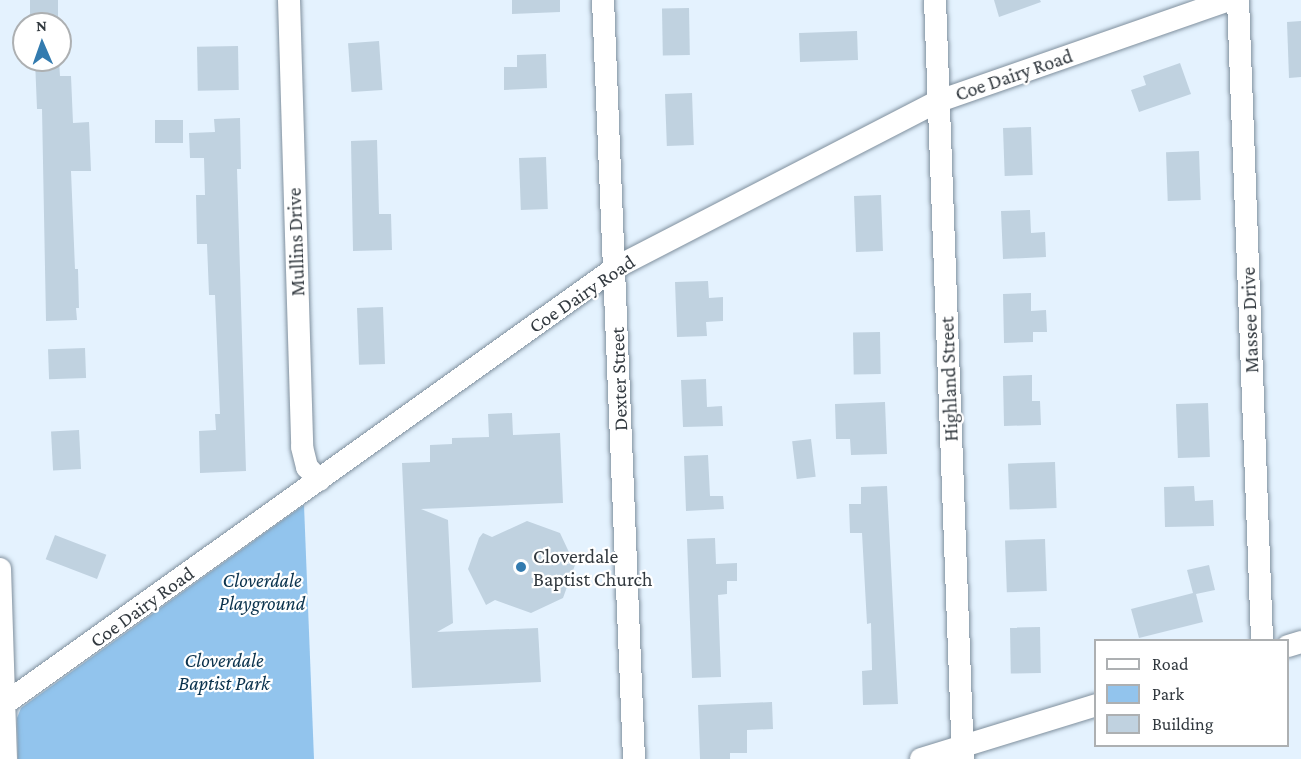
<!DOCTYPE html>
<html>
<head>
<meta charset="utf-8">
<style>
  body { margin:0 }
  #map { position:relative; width:1301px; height:759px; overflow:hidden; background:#e4f2fe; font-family:"Crimson Pro",serif }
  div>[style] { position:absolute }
  .green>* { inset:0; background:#92c4ed }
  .building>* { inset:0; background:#c0d2e0; transform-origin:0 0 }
  .roads { filter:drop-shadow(0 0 2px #7f8f9d) drop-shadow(0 0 2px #7f8f9d) }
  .minor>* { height:22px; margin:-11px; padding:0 11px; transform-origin:11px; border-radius:11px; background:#fff }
  .dots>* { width:16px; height:16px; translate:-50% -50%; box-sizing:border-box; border:3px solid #fff; border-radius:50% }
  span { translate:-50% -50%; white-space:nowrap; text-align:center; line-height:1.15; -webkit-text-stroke:4.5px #fff; paint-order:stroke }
  .street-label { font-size:20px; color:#32393f }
  .poi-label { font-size:20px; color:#32393f }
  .left { translate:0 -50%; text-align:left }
  .park-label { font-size:20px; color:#0a324d; font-style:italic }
  .legend { position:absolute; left:1094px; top:639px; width:195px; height:108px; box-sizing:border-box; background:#fff; border:2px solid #adb0b2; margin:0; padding:8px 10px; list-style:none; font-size:18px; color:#32393f }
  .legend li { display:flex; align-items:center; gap:12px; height:30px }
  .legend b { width:30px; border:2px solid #adb0b2 }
  .north { position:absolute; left:12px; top:12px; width:60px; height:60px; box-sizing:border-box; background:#fff; border:2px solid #adb0b2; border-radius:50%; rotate:358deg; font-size:16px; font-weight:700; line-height:24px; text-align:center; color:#32393f }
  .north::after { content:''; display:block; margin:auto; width:21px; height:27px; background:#337baf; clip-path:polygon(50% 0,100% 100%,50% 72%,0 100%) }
</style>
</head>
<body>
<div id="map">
  <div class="green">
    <i style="clip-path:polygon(304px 505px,314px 759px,18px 759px,17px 718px,21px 708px)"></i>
  </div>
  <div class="building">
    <i style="left:30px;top:0;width:28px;height:23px"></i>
    <i style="clip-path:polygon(512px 0,560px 0,560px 12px,512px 14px)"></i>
    <i style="clip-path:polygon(994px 0,1040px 0,1041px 2px,999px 17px)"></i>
    <i style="left:689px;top:8px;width:47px;height:27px;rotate:89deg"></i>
    <i style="clip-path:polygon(1301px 21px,1301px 77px,1289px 78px,1287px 22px)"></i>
    <i style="left:857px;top:31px;width:29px;height:58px;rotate:88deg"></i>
    <i style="left:379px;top:41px;width:49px;height:31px;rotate:86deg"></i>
    <i style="left:238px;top:46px;width:44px;height:41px;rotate:89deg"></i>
    <i style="clip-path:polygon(546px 54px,547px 88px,504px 90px,504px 67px,517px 67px,517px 55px)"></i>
    <i style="clip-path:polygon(35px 60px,59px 60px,60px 76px,71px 76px,73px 123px,89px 122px,91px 171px,71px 171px,75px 269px,78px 269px,79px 308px,76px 308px,77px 320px,46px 321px,42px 109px,37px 109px)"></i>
    <i style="clip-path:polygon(1180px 63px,1191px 94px,1139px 112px,1131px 90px,1146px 85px,1143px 76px)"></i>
    <i style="left:692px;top:93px;width:52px;height:27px;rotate:88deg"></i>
    <i style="clip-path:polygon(240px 118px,241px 169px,237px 169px,246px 471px,200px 473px,199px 431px,216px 430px,215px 414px,220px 414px,215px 295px,209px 295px,207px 244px,197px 244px,196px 195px,205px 195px,204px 158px,190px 158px,189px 133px,215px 132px,214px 119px)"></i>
    <i style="left:183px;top:120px;width:23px;height:28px;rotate:90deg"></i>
    <i style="left:1031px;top:127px;width:48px;height:28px;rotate:88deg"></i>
    <i style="clip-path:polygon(377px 140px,379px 214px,391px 214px,392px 250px,353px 251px,351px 141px)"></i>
    <i style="left:1199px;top:151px;width:49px;height:33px;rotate:88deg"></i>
    <i style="left:546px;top:157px;width:52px;height:27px;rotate:88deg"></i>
    <i style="left:881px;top:195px;width:56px;height:27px;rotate:88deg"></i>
    <i style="clip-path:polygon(1030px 210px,1031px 233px,1045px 232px,1046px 257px,1003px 259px,1001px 211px)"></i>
    <i style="clip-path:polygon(708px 281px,709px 298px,723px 297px,723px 321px,706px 322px,707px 336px,677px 337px,675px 282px)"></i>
    <i style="clip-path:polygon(1031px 293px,1031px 311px,1046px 310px,1047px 332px,1033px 332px,1033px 342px,1004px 343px,1003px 294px)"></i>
    <i style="left:383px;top:307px;width:57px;height:26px;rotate:88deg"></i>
    <i style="left:880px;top:332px;width:42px;height:27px;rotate:89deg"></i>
    <i style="left:85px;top:348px;width:30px;height:37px;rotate:88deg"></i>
    <i style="clip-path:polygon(1032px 375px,1032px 401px,1040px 401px,1041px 425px,1004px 426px,1003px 376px)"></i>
    <i style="clip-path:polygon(706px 379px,707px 407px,722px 406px,723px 426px,683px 427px,681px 380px)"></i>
    <i style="clip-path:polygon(885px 402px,887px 454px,851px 455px,850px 439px,836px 439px,835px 404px)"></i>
    <i style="left:1208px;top:403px;width:54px;height:32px;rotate:88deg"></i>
    <i style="clip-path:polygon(512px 413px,513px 435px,560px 433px,563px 503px,421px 509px,448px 520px,453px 623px,437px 632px,538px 628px,541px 682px,412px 688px,402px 463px,430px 462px,430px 445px,452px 444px,452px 438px,489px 437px,488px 414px)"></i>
    <i style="left:79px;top:430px;width:39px;height:28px;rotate:87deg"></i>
    <i style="left:811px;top:439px;width:38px;height:19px;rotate:83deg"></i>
    <i style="clip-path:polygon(708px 455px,710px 496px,723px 496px,724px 509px,686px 511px,684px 456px)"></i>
    <i style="left:1055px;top:462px;width:46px;height:47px;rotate:88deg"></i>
    <i style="clip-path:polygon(887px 486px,898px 704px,863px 705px,862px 671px,872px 670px,871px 623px,867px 624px,862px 533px,850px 533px,849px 504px,861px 504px,861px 487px)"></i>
    <i style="clip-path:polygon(1194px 486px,1195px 501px,1213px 500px,1214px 526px,1165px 527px,1164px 487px)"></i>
    <i style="clip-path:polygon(527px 521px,560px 533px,575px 565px,563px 598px,531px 613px,495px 600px,486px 605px,468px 569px,479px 538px,483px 533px,492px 537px)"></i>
    <i style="left:55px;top:535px;width:55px;height:26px;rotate:21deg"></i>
    <i style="clip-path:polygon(715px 538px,716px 564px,737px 563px,737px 581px,727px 581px,727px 594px,718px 595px,721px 677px,692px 678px,687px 539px)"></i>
    <i style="left:1045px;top:539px;width:52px;height:40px;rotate:88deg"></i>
    <i style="clip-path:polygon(1209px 565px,1215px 590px,1196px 594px,1203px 622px,1139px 638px,1131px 609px,1193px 593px,1187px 570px)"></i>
    <i style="left:1040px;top:627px;width:46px;height:30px;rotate:89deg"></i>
    <i style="clip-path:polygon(772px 702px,773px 729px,747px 730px,747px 753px,730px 753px,730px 759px,700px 759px,698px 705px)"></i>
  </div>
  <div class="roads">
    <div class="minor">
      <i style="left:289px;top:0;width:447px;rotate:88.3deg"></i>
      <i style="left:302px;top:447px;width:21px;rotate:76deg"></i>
      <i style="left:307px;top:467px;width:18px;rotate:47deg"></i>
      <i style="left:603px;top:0;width:760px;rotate:87.66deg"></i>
      <i style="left:935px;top:0;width:760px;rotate:87.89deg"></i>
      <i style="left:1238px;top:0;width:640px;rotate:87.85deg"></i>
      <i style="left:0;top:569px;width:190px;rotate:88.2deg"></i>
      <i style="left:1288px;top:646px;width:14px;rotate:-17deg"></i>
      <i style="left:0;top:707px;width:756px;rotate:-35.52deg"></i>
      <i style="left:615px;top:268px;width:365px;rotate:-27.3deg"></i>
      <i style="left:939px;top:101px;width:307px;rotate:-19.2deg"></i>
      <i style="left:921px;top:759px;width:183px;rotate:-17.1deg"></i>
    </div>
  </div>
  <div class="dots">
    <i style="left:521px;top:567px;background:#337baf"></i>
  </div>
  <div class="street-label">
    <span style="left:1014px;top:75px;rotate:-19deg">Coe Dairy Road</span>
    <span style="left:296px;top:242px;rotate:-92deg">Mullins Drive</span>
    <span style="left:582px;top:294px;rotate:-34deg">Coe Dairy Road</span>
    <span style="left:1250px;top:320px;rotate:-92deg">Massee Drive</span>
    <span style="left:619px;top:379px;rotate:-92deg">Dexter Street</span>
    <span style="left:949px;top:379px;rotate:-92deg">Highland Street</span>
    <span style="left:142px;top:607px;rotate:-36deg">Coe Dairy Road</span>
  </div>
  <div class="poi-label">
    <span class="left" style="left:533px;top:568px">Cloverdale<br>Baptist Church</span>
  </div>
  <div class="park-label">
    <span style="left:262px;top:592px">Cloverdale<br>Playground</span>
    <span style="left:224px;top:672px">Cloverdale<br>Baptist Park</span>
  </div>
  <ul class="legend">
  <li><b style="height:8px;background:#fff"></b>Road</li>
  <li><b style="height:16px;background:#92c4ed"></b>Park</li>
  <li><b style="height:16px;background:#c0d2e0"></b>Building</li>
  </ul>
  <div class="north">N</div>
</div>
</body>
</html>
